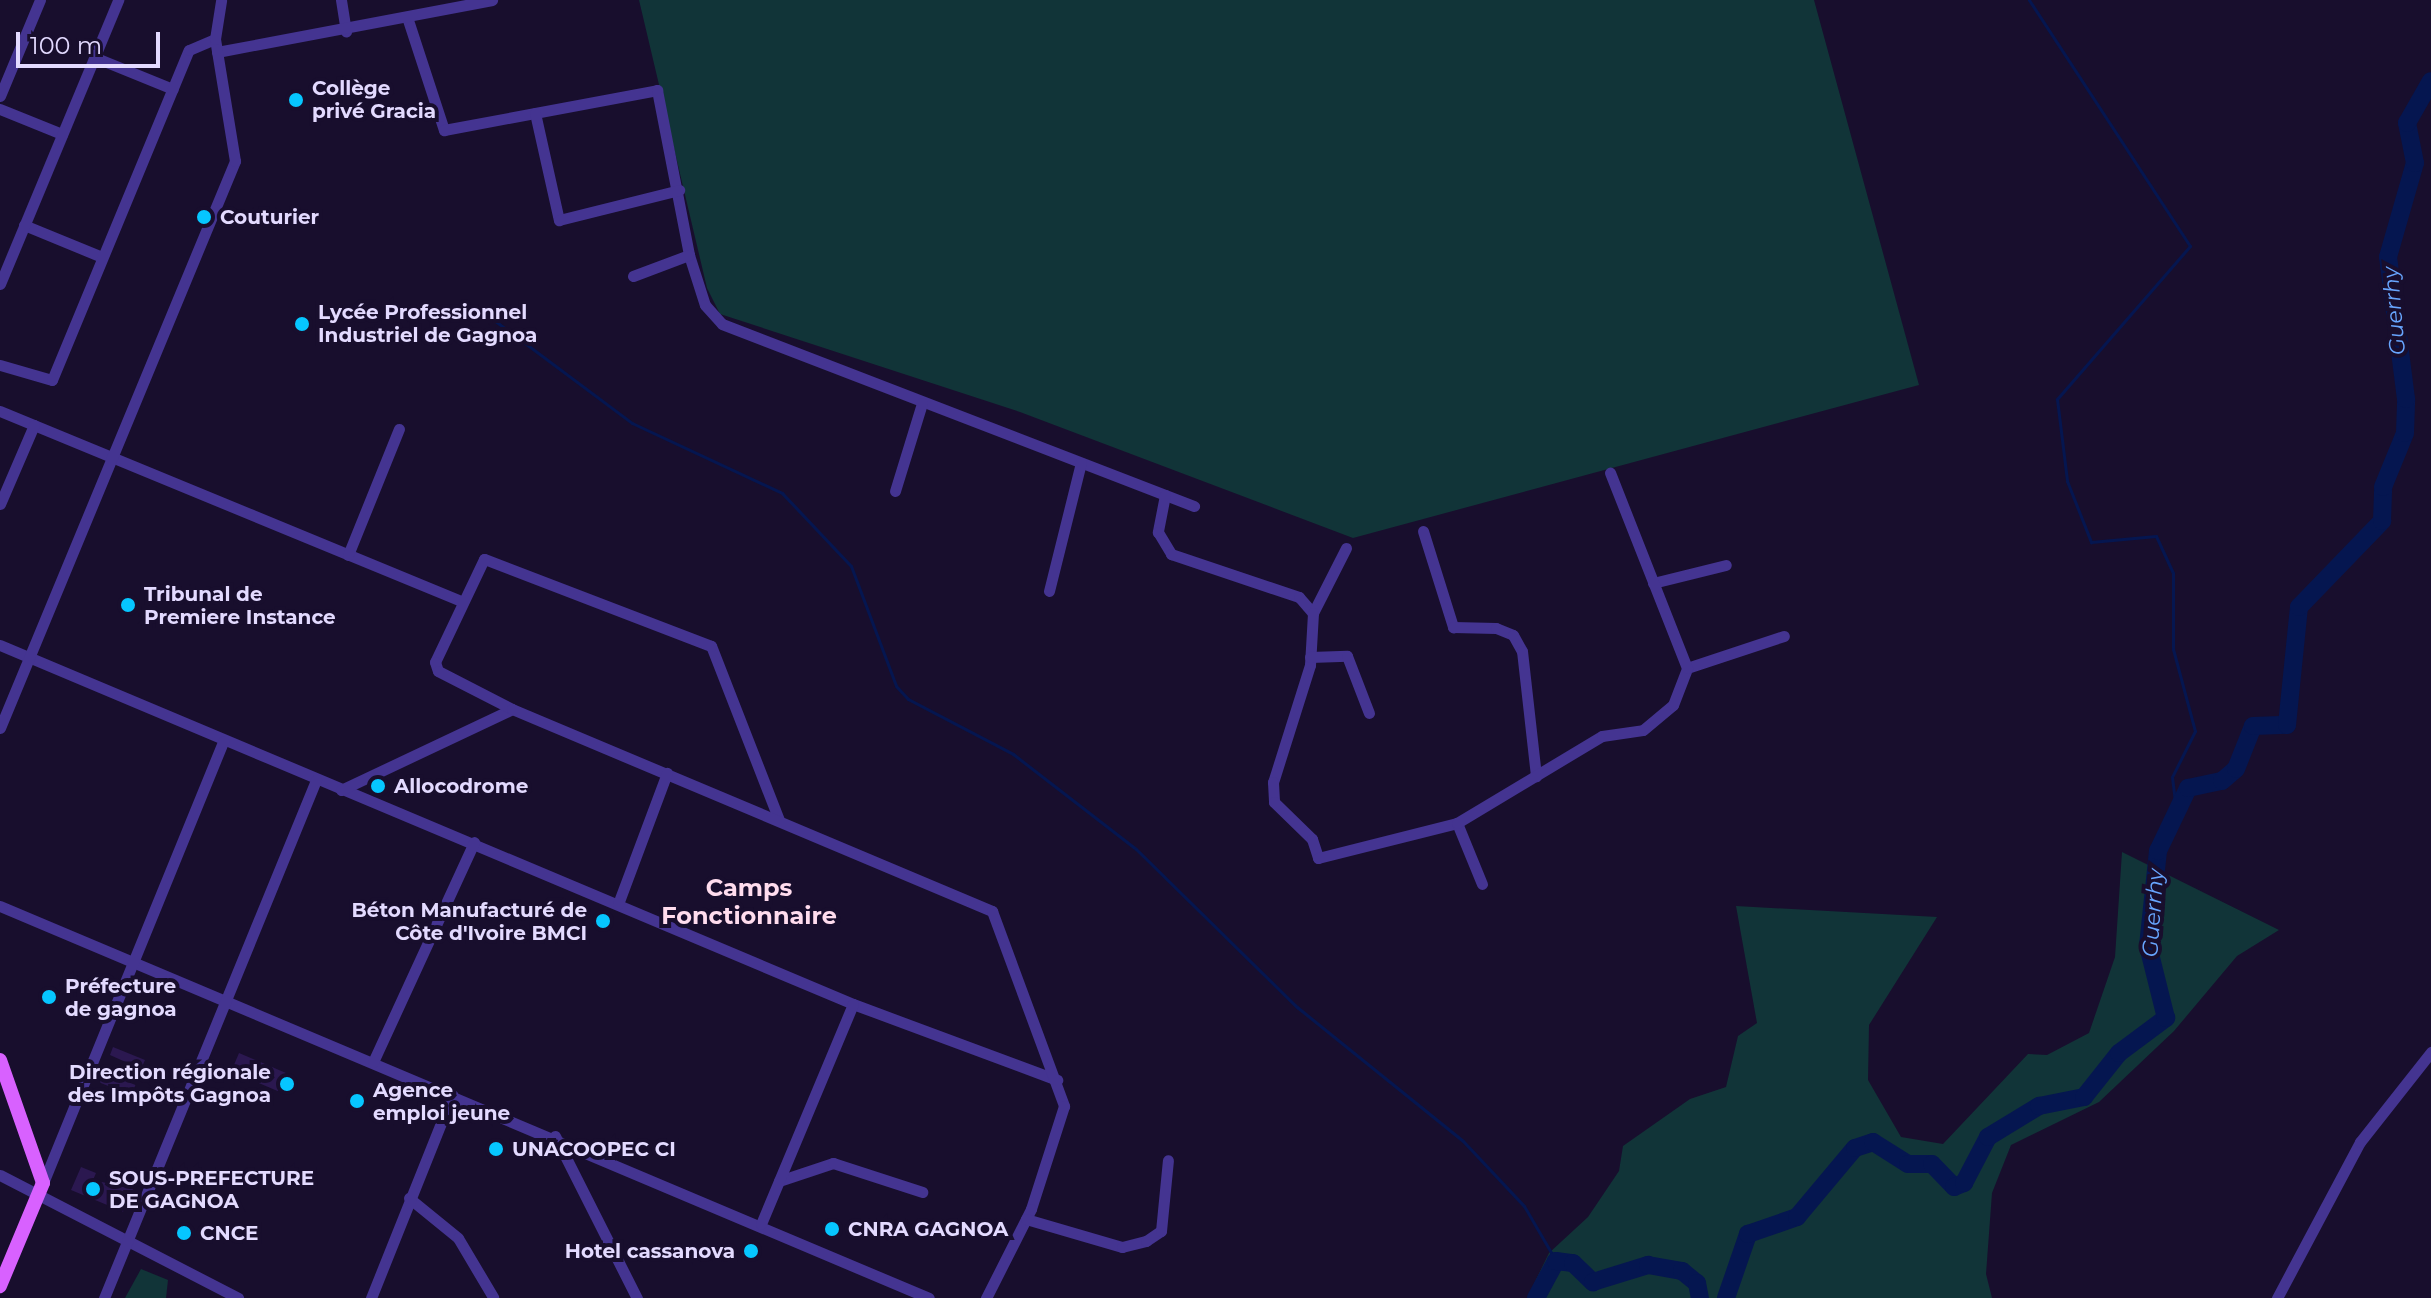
<!DOCTYPE html>
<html>
<head>
<meta charset="utf-8">
<style>
  body { margin:0 }
  #map { position:relative; width:2431px; height:1298px; overflow:hidden; background:#180e2d; font-family:Montserrat,sans-serif }
  div>[style] { position:absolute }
  .green>* { inset:0; background:#113438 }
  .stream>* { height:3px; margin:-1.5px; padding:0 1.5px; transform-origin:1.5px; border-radius:1.5px; background:#051650 }
  .river>* { height:18px; margin:-9px; padding:0 9px; transform-origin:9px; border-radius:9px; background:#051650 }
  .building>* { inset:0; background:#2b1850; transform-origin:0 0 }
  .minor>* { height:11px; margin:-5.5px; padding:0 5.5px; transform-origin:5.5px; border-radius:5.5px; background:#443491 }
  .major>* { height:14px; margin:-7px; padding:0 7px; transform-origin:7px; border-radius:7px; background:#d861ff }
  .dots>* { width:22px; height:22px; translate:-50% -50%; box-sizing:border-box; border:4px solid #180e2d; border-radius:50% }
  span { translate:-50% -50%; white-space:nowrap; text-align:center; line-height:1.15; -webkit-text-stroke:8px #180e2d; paint-order:stroke }
  .poi-label { font-size:20px; color:#e3daff; font-weight:700 }
  .left { translate:0 -50%; text-align:left }
  .right { translate:-100% -50%; text-align:right }
  .water-label { font-size:22px; color:#68a6ff; font-style:italic }
  .quarter-label { font-size:24px; color:#ffdcee; font-weight:700 }
  .scale { position:absolute; left:16px; top:32px; width:144px; height:36px; box-sizing:border-box; border:4px solid #e3daff; border-top:0; padding-left:10px; font-size:24px; line-height:28px; white-space:nowrap; color:#e3daff; -webkit-text-stroke:6px #180e2d; paint-order:stroke }
</style>
</head>
<body>
<div id="map">
  <div class="green">
    <i style="clip-path:polygon(639px 0,1814px 0,1919px 385px,1353px 538px,1020px 412px,720px 314px,707px 288px)"></i>
    <i style="clip-path:polygon(2122px 852px,2279px 930px,2237px 956px,2174px 1031px,2099px 1102px,2011px 1145px,1992px 1193px,1986px 1274px,1992px 1298px,1527px 1298px,1549px 1253px,1588px 1217px,1619px 1171px,1623px 1146px,1690px 1099px,1726px 1087px,1738px 1036px,1757px 1023px,1736px 906px,1937px 917px,1869px 1025px,1868px 1080px,1901px 1137px,1943px 1144px,2028px 1054px,2047px 1055px,2089px 1033px,2115px 957px)"></i>
    <i style="clip-path:polygon(141px 1269px,168px 1280px,166px 1298px,125px 1298px)"></i>
  </div>
  <div class="stream">
    <i style="left:2029px;top:0;width:294px;rotate:56.8deg"></i>
    <i style="left:2190px;top:246px;width:203px;rotate:131deg"></i>
    <i style="left:2057px;top:399px;width:83px;rotate:83deg"></i>
    <i style="left:2067px;top:481px;width:66px;rotate:68.5deg"></i>
    <i style="left:2091px;top:542px;width:65px;rotate:-5.3deg"></i>
    <i style="left:2156px;top:536px;width:41px;rotate:65.3deg"></i>
    <i style="left:2173px;top:573px;width:76px;rotate:90deg"></i>
    <i style="left:2173px;top:649px;width:85px;rotate:75deg"></i>
    <i style="left:2195px;top:731px;width:51px;rotate:116.6deg"></i>
    <i style="left:2172px;top:777px;width:34px;rotate:83deg"></i>
    <i style="left:479px;top:309px;width:191px;rotate:36.7deg"></i>
    <i style="left:632px;top:423px;width:166px;rotate:25deg"></i>
    <i style="left:782px;top:493px;width:100px;rotate:46.6deg"></i>
    <i style="left:851px;top:566px;width:128px;rotate:69.4deg"></i>
    <i style="left:896px;top:686px;width:18px;rotate:47deg"></i>
    <i style="left:908px;top:699px;width:119px;rotate:27.6deg"></i>
    <i style="left:1013px;top:754px;width:155px;rotate:37.7deg"></i>
    <i style="left:1136px;top:849px;width:226px;rotate:44.5deg"></i>
    <i style="left:1297px;top:1007px;width:213px;rotate:38.9deg"></i>
    <i style="left:1463px;top:1141px;width:89px;rotate:46.8deg"></i>
    <i style="left:1524px;top:1206px;width:64px;rotate:59.8deg"></i>
  </div>
  <div class="river">
    <i style="left:1536px;top:1298px;width:42px;rotate:-61.6deg"></i>
    <i style="left:1556px;top:1261px;width:17px;rotate:7deg"></i>
    <i style="left:1573px;top:1263px;width:28px;rotate:44deg"></i>
    <i style="left:1593px;top:1282px;width:58px;rotate:-17.2deg"></i>
    <i style="left:1648px;top:1265px;width:35px;rotate:10deg"></i>
    <i style="left:1682px;top:1271px;width:19px;rotate:39deg"></i>
    <i style="left:1697px;top:1283px;width:15px;rotate:79deg"></i>
    <i style="left:1726px;top:1298px;width:68px;rotate:-71deg"></i>
    <i style="left:1748px;top:1234px;width:52px;rotate:-19.1deg"></i>
    <i style="left:1797px;top:1217px;width:90px;rotate:-50deg"></i>
    <i style="left:1855px;top:1148px;width:19px;rotate:-18deg"></i>
    <i style="left:1873px;top:1142px;width:41px;rotate:32.2deg"></i>
    <i style="left:1908px;top:1164px;width:24px"></i>
    <i style="left:1932px;top:1164px;width:32px;rotate:46deg"></i>
    <i style="left:1954px;top:1187px;width:11px;rotate:-22deg"></i>
    <i style="left:1964px;top:1183px;width:52px;rotate:-62.4deg"></i>
    <i style="left:1988px;top:1137px;width:60px;rotate:-31.3deg"></i>
    <i style="left:2039px;top:1106px;width:46px;rotate:-11.3deg"></i>
    <i style="left:2084px;top:1097px;width:56px;rotate:-51.5deg"></i>
    <i style="left:2119px;top:1053px;width:59px;rotate:-36.7deg"></i>
    <i style="left:2166px;top:1018px;width:74px;rotate:-104deg"></i>
    <i style="left:2148px;top:946px;width:96px;rotate:-84deg"></i>
    <i style="left:2158px;top:851px;width:70px;rotate:-64.5deg"></i>
    <i style="left:2188px;top:788px;width:35px;rotate:-12deg"></i>
    <i style="left:2222px;top:781px;width:18px;rotate:-41deg"></i>
    <i style="left:2236px;top:769px;width:46px;rotate:-68.4deg"></i>
    <i style="left:2253px;top:726px;width:34px;rotate:-2deg"></i>
    <i style="left:2287px;top:725px;width:119px;rotate:-84.2deg"></i>
    <i style="left:2299px;top:607px;width:120px;rotate:-46deg"></i>
    <i style="left:2382px;top:521px;width:34px;rotate:-88deg"></i>
    <i style="left:2383px;top:487px;width:58px;rotate:-67.8deg"></i>
    <i style="left:2405px;top:433px;width:34px;rotate:-88deg"></i>
    <i style="left:2406px;top:399px;width:143px;rotate:-97.2deg"></i>
    <i style="left:2388px;top:257px;width:98px;rotate:-74deg"></i>
    <i style="left:2415px;top:163px;width:41px;rotate:-101.3deg"></i>
    <i style="left:2407px;top:123px;width:48px;rotate:-60.3deg"></i>
  </div>
  <div class="building">
    <i style="clip-path:polygon(113px 1047px,145px 1060px,141px 1069px,110px 1055px)"></i>
    <i style="left:239px;top:1053px;width:51px;height:20px;rotate:23deg"></i>
    <i style="left:103px;top:1072px;width:35px;height:11px;rotate:22deg"></i>
    <i style="clip-path:polygon(81px 1167px,96px 1173px,93px 1180px,133px 1189px,124px 1212px,71px 1190px)"></i>
  </div>
  <div class="minor">
    <i style="left:341px;top:0;width:32px;rotate:81deg"></i>
    <i style="left:408px;top:20px;width:116px;rotate:71.9deg"></i>
    <i style="left:444px;top:130px;width:217px;rotate:-10.6deg"></i>
    <i style="left:657px;top:90px;width:168px;rotate:79deg"></i>
    <i style="left:689px;top:255px;width:52px;rotate:72.3deg"></i>
    <i style="left:705px;top:305px;width:25px;rotate:48deg"></i>
    <i style="left:722px;top:324px;width:506px;rotate:21.09deg"></i>
    <i style="left:217px;top:52px;width:280px;rotate:-10.7deg"></i>
    <i style="left:94px;top:57px;width:85px;rotate:22.1deg"></i>
    <i style="left:0;top:96px;width:104px;rotate:-67.4deg"></i>
    <i style="left:0;top:109px;width:67px;rotate:22deg"></i>
    <i style="left:535px;top:113px;width:110px;rotate:77.4deg"></i>
    <i style="left:559px;top:220px;width:124px;rotate:-14deg"></i>
    <i style="left:24px;top:225px;width:84px;rotate:22.3deg"></i>
    <i style="left:633px;top:276px;width:60px;rotate:-20.6deg"></i>
    <i style="left:0;top:284px;width:308px;rotate:-67.4deg"></i>
    <i style="left:0;top:365px;width:54px;rotate:16.1deg"></i>
    <i style="left:52px;top:380px;width:357px;rotate:-67.5deg"></i>
    <i style="left:189px;top:50px;width:28px;rotate:-23deg"></i>
    <i style="left:0;top:411px;width:500px;rotate:22.4deg"></i>
    <i style="left:895px;top:491px;width:92px;rotate:-72.9deg"></i>
    <i style="left:1165px;top:495px;width:38px;rotate:101deg"></i>
    <i style="left:1158px;top:532px;width:26px;rotate:59deg"></i>
    <i style="left:1171px;top:554px;width:135px;rotate:18.6deg"></i>
    <i style="left:1299px;top:597px;width:21px;rotate:49deg"></i>
    <i style="left:0;top:504px;width:86px;rotate:-66.7deg"></i>
    <i style="left:1423px;top:531px;width:101px;rotate:72.6deg"></i>
    <i style="left:1453px;top:627px;width:43px;rotate:1.3deg"></i>
    <i style="left:1496px;top:628px;width:18px;rotate:22deg"></i>
    <i style="left:1513px;top:635px;width:18px;rotate:61deg"></i>
    <i style="left:1522px;top:651px;width:126px;rotate:83.6deg"></i>
    <i style="left:1346px;top:548px;width:73px;rotate:116.9deg"></i>
    <i style="left:1313px;top:613px;width:52px;rotate:93.3deg"></i>
    <i style="left:1310px;top:665px;width:123px;rotate:107.5deg"></i>
    <i style="left:1273px;top:782px;width:20px;rotate:87deg"></i>
    <i style="left:1274px;top:802px;width:53px;rotate:44.2deg"></i>
    <i style="left:1312px;top:839px;width:20px;rotate:72deg"></i>
    <i style="left:1318px;top:858px;width:143px;rotate:-14.1deg"></i>
    <i style="left:348px;top:555px;width:136px;rotate:-68deg"></i>
    <i style="left:1653px;top:583px;width:75px;rotate:-13.9deg"></i>
    <i style="left:1049px;top:591px;width:132px;rotate:-76deg"></i>
    <i style="left:0;top:645px;width:925px;rotate:22.82deg"></i>
    <i style="left:853px;top:1004px;width:218px;rotate:20.4deg"></i>
    <i style="left:1310px;top:657px;width:37px;rotate:-2deg"></i>
    <i style="left:1347px;top:656px;width:61px;rotate:68.9deg"></i>
    <i style="left:1687px;top:668px;width:102px;rotate:-18.3deg"></i>
    <i style="left:0;top:728px;width:614px;rotate:-67.49deg"></i>
    <i style="left:235px;top:161px;width:124px;rotate:-99.3deg"></i>
    <i style="left:215px;top:39px;width:39px;rotate:-81deg"></i>
    <i style="left:341px;top:790px;width:189px;rotate:-25.3deg"></i>
    <i style="left:779px;top:820px;width:187px;rotate:-111.3deg"></i>
    <i style="left:711px;top:646px;width:243px;rotate:-159deg"></i>
    <i style="left:484px;top:559px;width:114px;rotate:115.4deg"></i>
    <i style="left:435px;top:662px;width:9px;rotate:72deg"></i>
    <i style="left:438px;top:671px;width:83px;rotate:27.2deg"></i>
    <i style="left:512px;top:709px;width:521px;rotate:22.82deg"></i>
    <i style="left:992px;top:911px;width:208px;rotate:69.7deg"></i>
    <i style="left:1064px;top:1106px;width:108px;rotate:107.8deg"></i>
    <i style="left:1031px;top:1209px;width:100px;rotate:116.8deg"></i>
    <i style="left:1482px;top:884px;width:66px;rotate:-112.3deg"></i>
    <i style="left:1457px;top:823px;width:169px;rotate:-31deg"></i>
    <i style="left:1602px;top:736px;width:41px;rotate:-8.3deg"></i>
    <i style="left:1643px;top:730px;width:39px;rotate:-40deg"></i>
    <i style="left:1673px;top:705px;width:40px;rotate:-69deg"></i>
    <i style="left:1687px;top:668px;width:210px;rotate:-111.5deg"></i>
    <i style="left:618px;top:904px;width:140px;rotate:-69.5deg"></i>
    <i style="left:0;top:906px;width:1008px;rotate:22.88deg"></i>
    <i style="left:373px;top:1062px;width:242px;rotate:-65.3deg"></i>
    <i style="left:555px;top:1136px;width:182px;rotate:63.2deg"></i>
    <i style="left:0;top:1175px;width:268px;rotate:27.3deg"></i>
    <i style="left:779px;top:1181px;width:57px;rotate:-18.4deg"></i>
    <i style="left:833px;top:1163px;width:94px;rotate:18deg"></i>
    <i style="left:43px;top:1183px;width:477px;rotate:-67.8deg"></i>
    <i style="left:409px;top:1198px;width:63px;rotate:39.2deg"></i>
    <i style="left:458px;top:1238px;width:69px;rotate:59.3deg"></i>
    <i style="left:1026px;top:1219px;width:100px;rotate:16.3deg"></i>
    <i style="left:1122px;top:1247px;width:25px;rotate:-14deg"></i>
    <i style="left:1146px;top:1241px;width:18px;rotate:-34deg"></i>
    <i style="left:1161px;top:1231px;width:71px;rotate:-84.4deg"></i>
    <i style="left:761px;top:1224px;width:238px;rotate:-67.3deg"></i>
    <i style="left:104px;top:1298px;width:560px;rotate:-67.74deg"></i>
    <i style="left:371px;top:1298px;width:219px;rotate:-68.2deg"></i>
    <i style="left:2277px;top:1298px;width:177px;rotate:-62deg"></i>
    <i style="left:2360px;top:1142px;width:115px;rotate:-51.7deg"></i>
  </div>
  <div class="major">
    <i style="left:0;top:1060px;width:130px;rotate:70.7deg"></i>
    <i style="left:43px;top:1183px;width:112px;rotate:112.7deg"></i>
  </div>
  <div class="dots">
    <i style="left:296px;top:100px;background:#06c6ff"></i>
    <i style="left:204px;top:217px;background:#06c6ff"></i>
    <i style="left:302px;top:324px;background:#06c6ff"></i>
    <i style="left:128px;top:605px;background:#06c6ff"></i>
    <i style="left:378px;top:786px;background:#06c6ff"></i>
    <i style="left:603px;top:921px;background:#06c6ff"></i>
    <i style="left:49px;top:997px;background:#06c6ff"></i>
    <i style="left:287px;top:1084px;background:#06c6ff"></i>
    <i style="left:357px;top:1101px;background:#06c6ff"></i>
    <i style="left:496px;top:1149px;background:#06c6ff"></i>
    <i style="left:93px;top:1189px;background:#06c6ff"></i>
    <i style="left:832px;top:1229px;background:#06c6ff"></i>
    <i style="left:184px;top:1233px;background:#06c6ff"></i>
    <i style="left:751px;top:1251px;background:#06c6ff"></i>
  </div>
  <div class="poi-label">
    <span class="left" style="left:312px;top:100px">Collège<br>privé Gracia</span>
    <span class="left" style="left:220px;top:217px">Couturier</span>
    <span class="left" style="left:318px;top:324px">Lycée Professionnel<br>Industriel de Gagnoa</span>
    <span class="left" style="left:144px;top:606px">Tribunal de<br>Premiere Instance</span>
    <span class="left" style="left:394px;top:786px">Allocodrome</span>
    <span class="right" style="left:587px;top:922px">Béton Manufacturé de<br>Côte d'Ivoire BMCI</span>
    <span class="left" style="left:65px;top:998px">Préfecture<br>de gagnoa</span>
    <span class="right" style="left:271px;top:1084px">Direction régionale<br>des Impôts Gagnoa</span>
    <span class="left" style="left:373px;top:1102px">Agence<br>emploi jeune</span>
    <span class="left" style="left:512px;top:1149px">UNACOOPEC CI</span>
    <span class="left" style="left:109px;top:1190px">SOUS-PREFECTURE<br>DE GAGNOA</span>
    <span class="left" style="left:848px;top:1229px">CNRA GAGNOA</span>
    <span class="left" style="left:200px;top:1233px">CNCE</span>
    <span class="right" style="left:735px;top:1251px">Hotel cassanova</span>
  </div>
  <div class="water-label">
    <span style="left:2394px;top:311px;rotate:-95deg">Guerrhy</span>
    <span style="left:2153px;top:913px;rotate:-86deg">Guerrhy</span>
  </div>
  <div class="quarter-label">
    <span style="left:749px;top:902px">Camps<br>Fonctionnaire</span>
  </div>
  <div class="scale">100 m</div>
</div>
</body>
</html>
